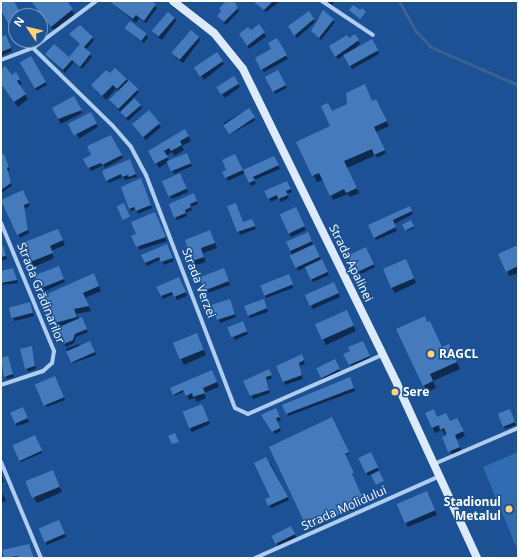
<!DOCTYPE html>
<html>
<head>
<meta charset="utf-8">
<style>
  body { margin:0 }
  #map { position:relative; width:519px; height:559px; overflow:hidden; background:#1c5295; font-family:"Open Sans",sans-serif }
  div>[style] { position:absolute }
  .green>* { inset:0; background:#316cb3 }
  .shadow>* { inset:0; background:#0007; transform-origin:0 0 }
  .stream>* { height:3px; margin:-1.5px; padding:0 1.5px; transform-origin:1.5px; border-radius:1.5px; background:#3c6292 }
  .building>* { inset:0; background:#457bbc; transform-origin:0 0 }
  .street>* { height:4px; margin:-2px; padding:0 2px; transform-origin:2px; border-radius:2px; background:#afcdef }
  .secondary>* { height:8px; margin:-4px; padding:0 4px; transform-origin:4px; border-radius:4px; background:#ddeafb }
  .dots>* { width:11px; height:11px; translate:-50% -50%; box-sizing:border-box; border:2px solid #1c5295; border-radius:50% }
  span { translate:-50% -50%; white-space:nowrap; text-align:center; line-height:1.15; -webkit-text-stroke:3px #1c5295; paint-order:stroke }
  .street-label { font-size:12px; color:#fff }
  .poi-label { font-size:12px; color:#fff; font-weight:700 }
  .left { translate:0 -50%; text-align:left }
  .right { translate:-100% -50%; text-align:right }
  .frame { position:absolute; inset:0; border:2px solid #fff; pointer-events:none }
  .north { position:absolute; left:8px; top:8px; width:40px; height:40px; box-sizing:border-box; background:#1c5295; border:1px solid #7797bf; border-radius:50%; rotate:305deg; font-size:11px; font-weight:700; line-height:16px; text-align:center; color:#fff }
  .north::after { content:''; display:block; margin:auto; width:14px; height:18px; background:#ffd46e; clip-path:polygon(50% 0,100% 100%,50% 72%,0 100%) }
</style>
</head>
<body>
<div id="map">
  <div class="green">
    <i style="clip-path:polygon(518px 452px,518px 551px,483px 467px)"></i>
  </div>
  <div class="shadow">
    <i style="clip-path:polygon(1px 1px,13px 1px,21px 16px,16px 16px,16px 30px,13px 31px,1px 7px)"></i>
    <i style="clip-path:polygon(32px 1px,65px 1px,75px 15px,54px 31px)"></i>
    <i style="clip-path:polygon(110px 1px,150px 1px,157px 8px,146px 23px,139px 18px,136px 23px)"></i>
    <i style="clip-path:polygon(226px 1px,234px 1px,239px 11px,226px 25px,218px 16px)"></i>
    <i style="clip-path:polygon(255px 1px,280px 1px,266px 12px)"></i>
    <i style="clip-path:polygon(326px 1px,335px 1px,332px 5px)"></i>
    <i style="clip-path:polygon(323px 12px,335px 22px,321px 40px,312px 31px,317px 25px,315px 22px,297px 38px,291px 30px,313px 19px,315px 22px)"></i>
    <i style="clip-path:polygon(175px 18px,176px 21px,162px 40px,156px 36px,154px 33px)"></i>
    <i style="left:258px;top:25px;width:14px;height:21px;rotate:54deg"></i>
    <i style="clip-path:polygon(126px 28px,146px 34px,148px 37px,144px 43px)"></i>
    <i style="clip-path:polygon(1px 34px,7px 39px,12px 51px,1px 56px)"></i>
    <i style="clip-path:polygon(70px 34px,92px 37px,94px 40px,86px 50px,92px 57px,82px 69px,74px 62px,65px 73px,46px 54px,69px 58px,81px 45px)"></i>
    <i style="clip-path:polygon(355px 35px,360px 44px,350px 52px,371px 40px,379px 54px,352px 69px,344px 55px,338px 59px,330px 47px)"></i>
    <i style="clip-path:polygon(199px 37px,200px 40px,183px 63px,176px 58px,174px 54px)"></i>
    <i style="clip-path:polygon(277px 39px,288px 59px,264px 72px,256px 59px,273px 49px)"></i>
    <i style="left:31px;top:57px;width:32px;height:12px;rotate:60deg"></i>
    <i style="clip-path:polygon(222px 61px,224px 64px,204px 80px,198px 72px)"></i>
    <i style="clip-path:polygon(1px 71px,19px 79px,22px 84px,19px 86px,28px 99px,18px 107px,1px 84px)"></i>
    <i style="left:278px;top:71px;width:19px;height:13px;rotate:62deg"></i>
    <i style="clip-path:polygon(110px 75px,126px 79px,139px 92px,133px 98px,142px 108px,128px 121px,110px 100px,119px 91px,116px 89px,106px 100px,92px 85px)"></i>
    <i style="clip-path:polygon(238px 84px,240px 87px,225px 98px,220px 91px)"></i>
    <i style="left:74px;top:97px;width:18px;height:24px;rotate:63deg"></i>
    <i style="clip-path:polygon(379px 105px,389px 126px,376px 132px,386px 153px,377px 158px,376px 155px,347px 168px,359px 193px,350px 197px,348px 194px,333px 200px,323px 180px,317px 182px,297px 142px,332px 126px,332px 112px)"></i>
    <i style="left:249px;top:109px;width:13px;height:29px;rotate:61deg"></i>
    <i style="clip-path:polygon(149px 112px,161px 127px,146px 140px,136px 128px)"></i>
    <i style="left:90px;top:114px;width:15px;height:22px;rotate:58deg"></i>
    <i style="clip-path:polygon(185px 130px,191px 141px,182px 146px,184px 150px,174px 156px,172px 152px,166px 156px,170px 162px,188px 158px,192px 166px,174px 174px,168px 162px,159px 168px,149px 151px)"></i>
    <i style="clip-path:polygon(111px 136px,123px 158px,105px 168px,104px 165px,91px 171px,85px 160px,93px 155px)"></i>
    <i style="clip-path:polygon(1px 156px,5px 158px,10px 170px,7px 171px,12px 186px,1px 193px)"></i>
    <i style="clip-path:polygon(274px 157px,280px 169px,254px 180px,256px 184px,251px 186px,245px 173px,228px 181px,224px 172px,236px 158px,243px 171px)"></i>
    <i style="clip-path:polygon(132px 163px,137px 177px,125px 180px,123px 177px,109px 183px,107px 180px)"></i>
    <i style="clip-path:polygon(182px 177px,188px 192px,172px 199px,170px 196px)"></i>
    <i style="clip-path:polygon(142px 182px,152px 208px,138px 214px,136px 209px,131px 211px,129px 208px)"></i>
    <i style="clip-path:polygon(289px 185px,292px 192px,287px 194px,289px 198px,281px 202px,279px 198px,271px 202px,266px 192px)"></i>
    <i style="clip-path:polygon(25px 194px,30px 206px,24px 209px,29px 233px,20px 238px,2px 201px)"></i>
    <i style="clip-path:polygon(195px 197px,198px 204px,191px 207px,192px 210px,186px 213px,187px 216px,177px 220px,175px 217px)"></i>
    <i style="clip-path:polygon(229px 207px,243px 223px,253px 223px,256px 229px,240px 235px)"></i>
    <i style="clip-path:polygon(409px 207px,413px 214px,394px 224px,397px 231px,376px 240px,369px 226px)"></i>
    <i style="clip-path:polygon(297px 211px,306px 230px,291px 237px,281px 215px)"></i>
    <i style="clip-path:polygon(156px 216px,167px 241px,139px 250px,137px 235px)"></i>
    <i style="clip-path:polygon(411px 221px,414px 228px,407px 231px,404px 225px)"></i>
    <i style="clip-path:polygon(210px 231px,217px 248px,203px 253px,206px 262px,196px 265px,193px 260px)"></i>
    <i style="clip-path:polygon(60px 235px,65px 245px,51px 251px,54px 258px,34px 267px,23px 244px)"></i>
    <i style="clip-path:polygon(309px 236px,329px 275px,313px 282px,306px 267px,298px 271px,287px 242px)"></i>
    <i style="clip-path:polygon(3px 246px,7px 259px,1px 261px,1px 247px)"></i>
    <i style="clip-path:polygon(518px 246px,518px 273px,509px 276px,507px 271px)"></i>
    <i style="clip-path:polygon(168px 248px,174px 261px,164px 265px,161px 259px,147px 266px,145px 263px)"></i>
    <i style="clip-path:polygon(368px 251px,375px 267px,359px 275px,349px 256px)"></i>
    <i style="clip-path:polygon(408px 265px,416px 283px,395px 293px,392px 288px)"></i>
    <i style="clip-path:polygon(13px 269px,18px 283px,1px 285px,1px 272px)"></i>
    <i style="clip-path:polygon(60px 271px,65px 282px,43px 292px,42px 289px)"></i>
    <i style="clip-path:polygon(225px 272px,230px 285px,208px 293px,201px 278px)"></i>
    <i style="clip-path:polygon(290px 278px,293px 288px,266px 298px,261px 285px)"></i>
    <i style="clip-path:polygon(96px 279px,101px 291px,85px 298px,91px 311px,76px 314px,88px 332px,76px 337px,74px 343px,66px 347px,44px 297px)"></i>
    <i style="clip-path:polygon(181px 281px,187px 296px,177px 300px,174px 294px,163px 299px,158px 287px)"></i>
    <i style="clip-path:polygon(335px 287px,340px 297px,313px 309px,311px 306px)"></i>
    <i style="clip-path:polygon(29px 303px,34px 316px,15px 321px,13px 318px)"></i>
    <i style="clip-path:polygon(231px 303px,236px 317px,220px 323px,213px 306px)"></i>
    <i style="clip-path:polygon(265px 303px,268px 312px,250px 318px,248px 315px)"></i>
    <i style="clip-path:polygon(349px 316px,356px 331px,326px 345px,316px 325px)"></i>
    <i style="clip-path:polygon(424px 317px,442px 348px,452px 352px,460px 369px,433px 381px,436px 388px,427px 392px,397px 329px)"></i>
    <i style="clip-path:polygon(244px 326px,248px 334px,235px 340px,230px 328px)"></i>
    <i style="clip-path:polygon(199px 339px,206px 355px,184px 365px,174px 344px)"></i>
    <i style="clip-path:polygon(79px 344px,80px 347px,92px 345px,96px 355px,73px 363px,66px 349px)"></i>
    <i style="left:364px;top:345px;width:16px;height:21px;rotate:63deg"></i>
    <i style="clip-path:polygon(32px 347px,36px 369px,28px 372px,21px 350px)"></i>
    <i style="clip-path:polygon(7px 357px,14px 377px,7px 379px,1px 359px)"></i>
    <i style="clip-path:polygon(303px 359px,305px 364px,300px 366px,303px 379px,285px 385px,277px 367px)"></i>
    <i style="clip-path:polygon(336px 363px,341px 372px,323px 380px,321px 377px)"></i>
    <i style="clip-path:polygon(268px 370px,272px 378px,267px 380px,270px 393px,253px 399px,244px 381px)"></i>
    <i style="clip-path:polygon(214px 376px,219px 387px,204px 393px,206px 398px,197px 402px,195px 398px,189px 400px,185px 391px,175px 396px,171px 388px)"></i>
    <i style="clip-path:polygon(56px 380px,65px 400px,47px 407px,45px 404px)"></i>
    <i style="clip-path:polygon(351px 381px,355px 391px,288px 416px,287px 413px)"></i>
    <i style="clip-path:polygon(203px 408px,210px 424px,192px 432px,190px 429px)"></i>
    <i style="clip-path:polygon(24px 411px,29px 422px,17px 426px,16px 424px)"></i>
    <i style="clip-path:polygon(277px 412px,281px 420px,277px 422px,281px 431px,275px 434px,262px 415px)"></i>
    <i style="clip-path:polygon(511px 413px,516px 425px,505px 429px,504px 426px)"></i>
    <i style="clip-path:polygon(426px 414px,460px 424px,465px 436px,457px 440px,462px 452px,452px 456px,447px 433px,444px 434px,442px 430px,435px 433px)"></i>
    <i style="clip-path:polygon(331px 418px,349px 454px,345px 455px,354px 474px,351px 475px,361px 496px,364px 494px,368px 502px,310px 530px,270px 448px)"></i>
    <i style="clip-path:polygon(37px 439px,42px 453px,21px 462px,19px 460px)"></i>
    <i style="clip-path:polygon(372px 456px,379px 470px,368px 476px,359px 458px)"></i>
    <i style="clip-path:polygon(270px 462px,289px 500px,271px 508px,266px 500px,272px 497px)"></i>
    <i style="clip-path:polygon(1px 471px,4px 482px,1px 483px)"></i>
    <i style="clip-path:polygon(53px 472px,62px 492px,37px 503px,34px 498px)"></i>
    <i style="clip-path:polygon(1px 490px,6px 501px,1px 503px)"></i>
    <i style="clip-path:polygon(429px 497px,437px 515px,408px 527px,406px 523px)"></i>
    <i style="clip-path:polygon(60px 524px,66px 537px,47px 545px,46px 542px)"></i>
    <i style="left:290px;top:527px;width:12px;height:20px;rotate:59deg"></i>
    <i style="clip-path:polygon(4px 550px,34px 558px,5px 558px)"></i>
  </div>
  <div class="stream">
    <i style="left:399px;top:1px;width:33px;rotate:61deg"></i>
    <i style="left:415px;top:30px;width:23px;rotate:47deg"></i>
    <i style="left:431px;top:47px;width:95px;rotate:23.6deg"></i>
  </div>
  <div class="building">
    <i style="clip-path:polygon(1px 1px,14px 1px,22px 16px,16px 16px,16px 24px,10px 27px,1px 10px)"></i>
    <i style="clip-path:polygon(31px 1px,67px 1px,73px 9px,51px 27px)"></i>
    <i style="clip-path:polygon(109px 1px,151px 1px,156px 4px,144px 21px,136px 15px,133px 19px)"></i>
    <i style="clip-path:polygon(226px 1px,234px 1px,238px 8px,224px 22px,217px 16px,221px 11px,219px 9px)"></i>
    <i style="clip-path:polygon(253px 1px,273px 1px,264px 10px)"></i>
    <i style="clip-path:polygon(353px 5px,360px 10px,362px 8px,366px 12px,360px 19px,349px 10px)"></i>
    <i style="clip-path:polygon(323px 10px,334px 19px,319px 38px,311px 31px)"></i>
    <i style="clip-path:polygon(309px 11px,314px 19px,294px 36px,288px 26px)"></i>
    <i style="left:168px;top:12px;width:9px;height:25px;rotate:41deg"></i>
    <i style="left:130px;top:21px;width:21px;height:9px;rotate:37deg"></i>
    <i style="clip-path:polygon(259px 24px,265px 32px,247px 46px,239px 34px,248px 27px,251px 30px)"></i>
    <i style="clip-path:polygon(80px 25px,93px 37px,84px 47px,91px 53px,80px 67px,72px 60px,63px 70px,45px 54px,54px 44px,69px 57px,80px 44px,69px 34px)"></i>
    <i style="left:191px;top:30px;width:11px;height:30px;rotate:41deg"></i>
    <i style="clip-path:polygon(1px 32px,3px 36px,6px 35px,11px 48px,1px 52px)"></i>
    <i style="clip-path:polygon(355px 34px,359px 40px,335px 57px,329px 46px,347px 35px,349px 38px)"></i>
    <i style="clip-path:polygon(277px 38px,287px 55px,261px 70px,255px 58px,271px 49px,268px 43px)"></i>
    <i style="left:372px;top:39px;width:13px;height:33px;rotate:61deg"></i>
    <i style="left:217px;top:52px;width:11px;height:28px;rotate:56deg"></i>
    <i style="left:31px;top:56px;width:30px;height:13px;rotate:60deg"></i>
    <i style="clip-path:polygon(5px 66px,12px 75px,16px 72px,20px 79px,17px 81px,26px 94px,14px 102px,1px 84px,1px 70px)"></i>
    <i style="clip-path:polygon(115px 68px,127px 79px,117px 89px,113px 85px,102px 96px,91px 85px,106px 70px,110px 73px)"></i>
    <i style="left:278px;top:70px;width:17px;height:15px;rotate:62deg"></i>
    <i style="left:234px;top:76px;width:9px;height:21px;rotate:58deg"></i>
    <i style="left:129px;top:80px;width:13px;height:28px;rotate:45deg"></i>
    <i style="clip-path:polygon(365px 84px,372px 101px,376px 99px,387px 121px,374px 127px,385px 150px,374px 155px,372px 149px,344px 161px,357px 188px,346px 193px,344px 189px,330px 196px,319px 173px,312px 176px,296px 142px,330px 126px,321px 106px,328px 103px,332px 111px,347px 104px,346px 93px)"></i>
    <i style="clip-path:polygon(74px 96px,82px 110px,58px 119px,52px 108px)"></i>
    <i style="clip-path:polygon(134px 98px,141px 105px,126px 118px,120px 112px)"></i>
    <i style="left:249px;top:108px;width:11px;height:31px;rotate:56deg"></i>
    <i style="left:149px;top:110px;width:17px;height:22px;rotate:50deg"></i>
    <i style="left:91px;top:112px;width:13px;height:26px;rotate:63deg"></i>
    <i style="clip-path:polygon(185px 129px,189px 136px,180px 141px,182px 145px,171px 151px,169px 148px,164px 151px,168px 157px,155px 164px,148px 151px)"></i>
    <i style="clip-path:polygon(111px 135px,122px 155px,102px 165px,101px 163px,88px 168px,83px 159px,91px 155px,87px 146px)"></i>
    <i style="left:187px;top:153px;width:11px;height:22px;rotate:68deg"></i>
    <i style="clip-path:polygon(4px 154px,9px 167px,7px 168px,11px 183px,1px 190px,1px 155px)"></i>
    <i style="clip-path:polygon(235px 154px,243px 170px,225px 178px,222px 172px,226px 170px,222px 160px)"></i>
    <i style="clip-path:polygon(274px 156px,279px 165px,253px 177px,255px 180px,249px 183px,243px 170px)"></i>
    <i style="clip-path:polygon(130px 159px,136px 174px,129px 177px,128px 175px,122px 177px,121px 174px,106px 181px,102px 171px)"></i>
    <i style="left:180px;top:173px;width:17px;height:20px;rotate:66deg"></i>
    <i style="clip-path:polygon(141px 178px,151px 205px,136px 211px,134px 207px,129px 209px,121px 187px)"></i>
    <i style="clip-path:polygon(287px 181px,291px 189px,286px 191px,288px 195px,278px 199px,277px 195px,268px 199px,264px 191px)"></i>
    <i style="clip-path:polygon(23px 190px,29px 203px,24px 205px,28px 230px,17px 235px,1px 200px)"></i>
    <i style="clip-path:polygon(194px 193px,197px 201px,190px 204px,191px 207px,185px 210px,186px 213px,174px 218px,169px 204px)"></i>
    <i style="left:124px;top:203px;width:15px;height:8px;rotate:67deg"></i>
    <i style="clip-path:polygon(236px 203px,243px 222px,252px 219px,255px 226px,237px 232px,227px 206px)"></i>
    <i style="clip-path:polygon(410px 206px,412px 211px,393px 220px,396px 227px,374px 238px,368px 225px)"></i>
    <i style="left:296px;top:207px;width:21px;height:18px;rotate:65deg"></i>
    <i style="clip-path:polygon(155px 212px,166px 237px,136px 247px,131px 236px,136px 234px,131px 222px)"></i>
    <i style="left:411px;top:220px;width:7px;height:10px;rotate:63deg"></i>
    <i style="clip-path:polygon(58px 229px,63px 240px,50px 246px,53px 253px,30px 262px,22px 243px)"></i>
    <i style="clip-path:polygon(210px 230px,215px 243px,201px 248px,204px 257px,192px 261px,185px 240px)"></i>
    <i style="left:308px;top:232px;width:10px;height:24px;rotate:66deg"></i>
    <i style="clip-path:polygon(167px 244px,173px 258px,161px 262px,159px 257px,145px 263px,141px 255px)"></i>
    <i style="left:314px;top:244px;width:14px;height:27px;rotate:65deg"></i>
    <i style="clip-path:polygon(3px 245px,6px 256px,1px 257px,1px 246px)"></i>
    <i style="clip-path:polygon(518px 245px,518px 266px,506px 272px,498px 254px)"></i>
    <i style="left:366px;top:247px;width:19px;height:20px;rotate:65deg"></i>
    <i style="left:322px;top:259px;width:14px;height:19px;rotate:65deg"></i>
    <i style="left:406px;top:259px;width:21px;height:25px;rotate:67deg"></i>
    <i style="left:59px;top:266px;width:14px;height:26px;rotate:69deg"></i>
    <i style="clip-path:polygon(13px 268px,17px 280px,1px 283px,1px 271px)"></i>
    <i style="left:224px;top:268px;width:14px;height:26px;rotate:69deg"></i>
    <i style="clip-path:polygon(94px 273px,99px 286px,83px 293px,89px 306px,74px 309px,77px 317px,55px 323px,43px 296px)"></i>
    <i style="left:289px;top:274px;width:11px;height:31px;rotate:68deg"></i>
    <i style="clip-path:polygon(179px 277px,186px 292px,174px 297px,172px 292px,161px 296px,156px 287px)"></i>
    <i style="left:334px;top:282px;width:12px;height:32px;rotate:66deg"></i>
    <i style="left:230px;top:299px;width:16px;height:19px;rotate:72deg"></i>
    <i style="clip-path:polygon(264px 299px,267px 308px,248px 316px,244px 306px)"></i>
    <i style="left:30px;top:302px;width:11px;height:22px;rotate:75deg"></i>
    <i style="left:347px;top:310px;width:17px;height:35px;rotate:66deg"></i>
    <i style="clip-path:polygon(425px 316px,427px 322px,430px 321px,442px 347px,449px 344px,457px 362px,430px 374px,433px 381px,423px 386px,396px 329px)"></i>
    <i style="clip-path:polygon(82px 317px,87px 329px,75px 334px,73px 340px,64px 344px,57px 328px)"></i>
    <i style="left:243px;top:321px;width:11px;height:17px;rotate:68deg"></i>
    <i style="left:197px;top:333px;width:18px;height:26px;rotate:68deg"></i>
    <i style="left:90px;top:341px;width:12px;height:26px;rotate:66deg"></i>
    <i style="clip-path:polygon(363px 341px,370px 356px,349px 365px,343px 354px,350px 351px,348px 347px)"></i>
    <i style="clip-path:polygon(32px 346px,35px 366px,25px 369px,20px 349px)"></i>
    <i style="clip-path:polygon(302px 354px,304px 360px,299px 363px,302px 375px,283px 382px,276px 366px)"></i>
    <i style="clip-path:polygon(8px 356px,13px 374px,4px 377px,1px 358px)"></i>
    <i style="left:335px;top:359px;width:11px;height:21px;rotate:63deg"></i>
    <i style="clip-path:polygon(269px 369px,272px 375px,266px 377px,269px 390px,250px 396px,243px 381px)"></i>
    <i style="clip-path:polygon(212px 370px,217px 382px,203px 388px,205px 393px,193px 397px,192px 393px,186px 396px,183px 390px,173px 395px,170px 388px)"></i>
    <i style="left:55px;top:376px;width:23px;height:22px;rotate:67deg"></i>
    <i style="clip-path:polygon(350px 377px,354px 388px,286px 414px,282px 405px)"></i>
    <i style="left:202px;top:404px;width:18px;height:21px;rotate:68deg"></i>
    <i style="left:23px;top:407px;width:12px;height:14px;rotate:66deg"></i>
    <i style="clip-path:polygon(276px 408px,280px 417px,276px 418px,280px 428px,272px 432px,261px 415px)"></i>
    <i style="clip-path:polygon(434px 409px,437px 417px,446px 413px,450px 421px,457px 418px,464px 431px,455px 435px,460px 447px,448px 452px,442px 437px,447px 435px,444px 428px,440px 430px,439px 425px,432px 428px,425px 413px)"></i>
    <i style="left:510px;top:409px;width:14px;height:13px;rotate:69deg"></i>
    <i style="clip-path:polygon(332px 417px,349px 452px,345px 454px,354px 473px,352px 474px,361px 494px,364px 493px,368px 501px,308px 530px,269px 447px)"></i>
    <i style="clip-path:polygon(175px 433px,179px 442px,172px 444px,168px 436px)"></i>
    <i style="left:35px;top:435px;width:17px;height:25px;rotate:65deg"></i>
    <i style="left:371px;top:452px;width:17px;height:14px;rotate:65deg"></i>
    <i style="clip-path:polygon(266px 457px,288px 497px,268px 506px,265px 499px,270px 497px,254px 463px)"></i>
    <i style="left:53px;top:470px;width:18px;height:30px;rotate:68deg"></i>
    <i style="left:379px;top:471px;width:11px;height:9px;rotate:63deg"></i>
    <i style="left:427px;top:491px;width:21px;height:33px;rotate:67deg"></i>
    <i style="left:59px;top:520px;width:15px;height:22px;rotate:67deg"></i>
    <i style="left:291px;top:526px;width:9px;height:22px;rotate:63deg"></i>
    <i style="clip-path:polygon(29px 544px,34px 558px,18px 558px,17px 556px,4px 558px,2px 550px)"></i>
  </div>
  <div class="street">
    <i style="left:322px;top:1px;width:61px;rotate:33.7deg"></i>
    <i style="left:33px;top:48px;width:110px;rotate:44.3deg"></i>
    <i style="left:112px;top:125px;width:29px;rotate:49deg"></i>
    <i style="left:131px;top:147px;width:32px;rotate:62deg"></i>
    <i style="left:146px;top:175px;width:249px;rotate:69.1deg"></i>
    <i style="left:235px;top:408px;width:14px;rotate:25deg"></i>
    <i style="left:248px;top:414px;width:146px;rotate:-23.8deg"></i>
    <i style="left:1px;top:60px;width:34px;rotate:-21deg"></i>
    <i style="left:33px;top:48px;width:79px;rotate:-36.7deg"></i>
    <i style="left:1px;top:223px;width:139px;rotate:67.5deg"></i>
    <i style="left:54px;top:351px;width:12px;rotate:99deg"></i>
    <i style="left:52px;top:363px;width:12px;rotate:138deg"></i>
    <i style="left:43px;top:371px;width:44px;rotate:161.6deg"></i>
    <i style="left:1px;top:462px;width:104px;rotate:67.4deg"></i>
    <i style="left:434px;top:464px;width:91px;rotate:-23.2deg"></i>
    <i style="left:255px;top:558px;width:202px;rotate:-23.9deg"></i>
  </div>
  <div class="secondary">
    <i style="left:173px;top:1px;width:52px;rotate:38deg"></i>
    <i style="left:214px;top:33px;width:46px;rotate:51.1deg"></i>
    <i style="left:243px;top:69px;width:351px;rotate:63.9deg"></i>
    <i style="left:397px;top:384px;width:192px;rotate:65.3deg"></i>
  </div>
  <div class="dots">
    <i style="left:431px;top:354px;background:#ffd46e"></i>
    <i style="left:395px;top:392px;background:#ffd46e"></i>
    <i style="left:509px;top:509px;background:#ffd46e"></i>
  </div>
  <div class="street-label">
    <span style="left:351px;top:263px;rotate:64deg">Strada Apalinei</span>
    <span style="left:199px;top:283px;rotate:69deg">Strada Verzei</span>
    <span style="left:41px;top:293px;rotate:68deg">Strada Grădinarilor</span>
    <span style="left:344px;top:508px;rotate:-24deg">Strada Molidului</span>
  </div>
  <div class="poi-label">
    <span class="left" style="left:439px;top:354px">RAGCL</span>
    <span class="left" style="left:403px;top:392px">Sere</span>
    <span class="right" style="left:501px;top:509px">Stadionul<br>Metalul</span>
  </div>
  <div class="frame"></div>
  <div class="north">N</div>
</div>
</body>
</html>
